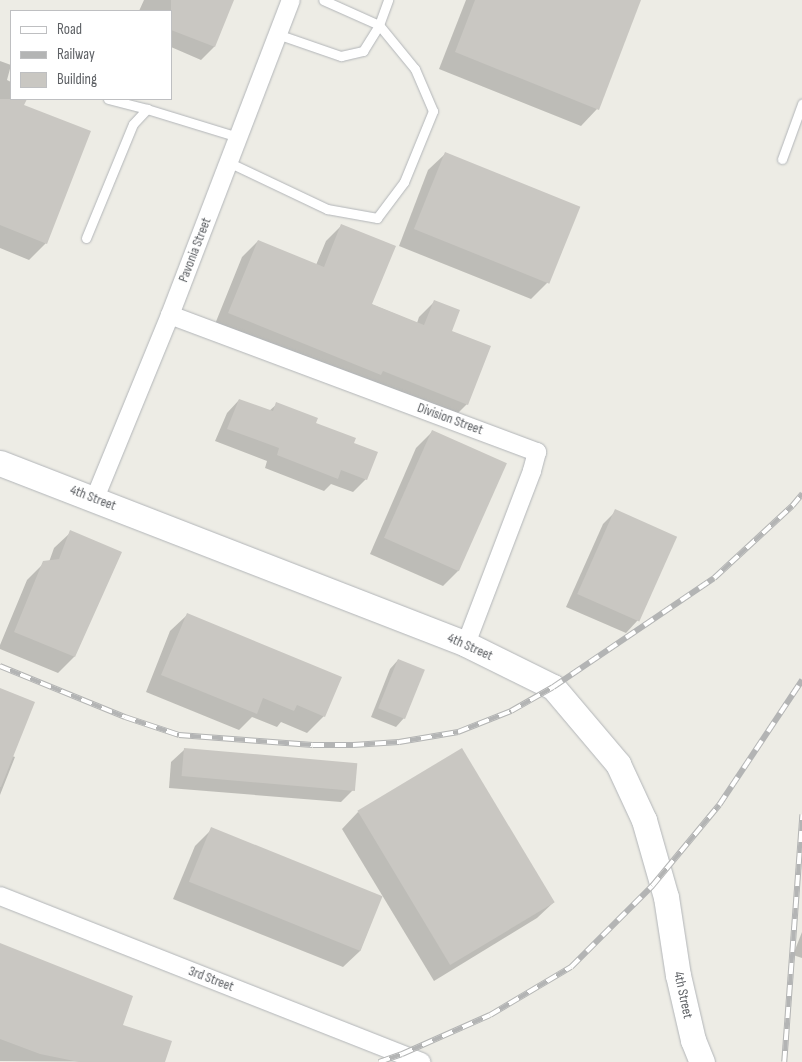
<!DOCTYPE html>
<html>
<head>
<meta charset="utf-8">
<style>
  body { margin:0 }
  #map { position:relative; width:802px; height:1062px; overflow:hidden; background:#edece5; font-family:"Sofia Sans Condensed",sans-serif }
  div>[style] { position:absolute }
  .shadow>* { inset:0; background:#0003 }
  .building>* { inset:0; background:#c9c7c2; transform-origin:0 0 }
  .roads { filter:drop-shadow(0 0 1px #b2b5b8) drop-shadow(0 0 1px #b2b5b8) }
  .service>* { height:9px; margin:-4.5px; padding:0 4.5px; transform-origin:4.5px; border-radius:4.5px; background:#fff }
  .minor>* { height:18px; margin:-9px; padding:0 9px; transform-origin:9px; border-radius:9px; background:#fff }
  .secondary>* { height:25px; margin:-12.5px; padding:0 12.5px; transform-origin:12.5px; border-radius:12.5px; background:#fff }
  .rail>* { height:5.5px; margin-top:-2.75px; transform-origin:0; background:repeating-linear-gradient(90deg,#fff 0 11px,#b3b4b4 0 22px); box-sizing:border-box; border-block:1px solid #b3b4b4 }
  span { translate:-50% -50%; white-space:nowrap; text-align:center; line-height:1.15; -webkit-text-stroke:4px #fff; paint-order:stroke }
  .street-label { font-size:14px; color:#5d6064 }
  .legend { position:absolute; left:10px; top:10px; width:162px; height:90px; box-sizing:border-box; background:#fff; border:1px solid #bebfc1; margin:0; padding:6px 9px; list-style:none; font-size:15px; color:#5d6064 }
  .legend li { display:flex; align-items:center; gap:10px; height:25px }
  .legend b { width:25px; border:1px solid #bebfc1 }
</style>
</head>
<body>
<div id="map">
  <div class="shadow">
    <i style="clip-path:polygon(144px 0,233px 0,214px 47px,201px 60px,171px 47px,171px 11px,139px 11px)"></i>
    <i style="clip-path:polygon(466px 0,640px 0,597px 109px,581px 126px,439px 69px)"></i>
    <i style="clip-path:polygon(0 61px,11px 65px,7px 80px,11px 82px,11px 99px,25px 99px,22px 106px,46px 243px,29px 260px,0 248px)"></i>
    <i style="clip-path:polygon(445px 154px,548px 282px,531px 299px,399px 246px,428px 170px)"></i>
    <i style="clip-path:polygon(342px 225px,371px 304px,417px 323px,419px 317px,434px 302px,467px 404px,451px 420px,213px 329px,242px 257px,258px 241px,316px 265px,326px 241px)"></i>
    <i style="clip-path:polygon(239px 400px,269px 411px,277px 404px,353px 443px,366px 479px,353px 492px,331px 484px,324px 491px,265px 468px,267px 461px,215px 441px,227px 413px)"></i>
    <i style="clip-path:polygon(432px 432px,459px 570px,443px 586px,370px 554px,416px 448px)"></i>
    <i style="clip-path:polygon(616px 511px,638px 620px,626px 633px,566px 607px,603px 524px)"></i>
    <i style="clip-path:polygon(71px 532px,120px 552px,74px 657px,58px 673px,0 649px,0 645px,27px 580px,44px 563px,49px 562px,54px 548px)"></i>
    <i style="clip-path:polygon(187px 615px,324px 716px,307px 733px,281px 722px,277px 727px,252px 717px,239px 730px,146px 692px,170px 631px)"></i>
    <i style="clip-path:polygon(398px 660px,404px 718px,396px 727px,371px 717px,390px 669px)"></i>
    <i style="clip-path:polygon(0 689px,12px 756px,15px 757px,0 795px)"></i>
    <i style="clip-path:polygon(184px 750px,354px 789px,341px 802px,169px 788px,171px 762px)"></i>
    <i style="clip-path:polygon(358px 812px,554px 902px,537px 918px,434px 981px,342px 829px)"></i>
    <i style="clip-path:polygon(212px 829px,381px 897px,360px 951px,343px 967px,173px 899px,195px 846px)"></i>
    <i style="clip-path:polygon(802px 932px,802px 958px,793px 955px)"></i>
    <i style="clip-path:polygon(0 944px,121px 1026px,163px 1062px,0 1061px)"></i>
  </div>
  <div class="building">
    <i style="clip-path:polygon(171px 0,234px 0,215px 47px,171px 30px)"></i>
    <i style="clip-path:polygon(475px 0,641px 0,599px 110px,455px 52px)"></i>
    <i style="clip-path:polygon(0 99px,27px 99px,24px 105px,91px 131px,47px 244px,0 225px)"></i>
    <i style="left:445px;top:152px;width:146px;height:83px;rotate:22deg"></i>
    <i style="clip-path:polygon(341px 224px,396px 246px,372px 304px,424px 325px,434px 300px,460px 310px,452px 331px,491px 346px,468px 405px,383px 371px,381px 375px,228px 313px,258px 240px,324px 267px)"></i>
    <i style="clip-path:polygon(239px 399px,273px 411px,276px 402px,318px 418px,316px 423px,356px 438px,354px 443px,378px 452px,367px 480px,341px 470px,338px 479px,277px 455px,279px 448px,227px 429px)"></i>
    <i style="left:432px;top:430px;width:82px;height:118px;rotate:24deg"></i>
    <i style="left:615px;top:509px;width:68px;height:93px;rotate:24deg"></i>
    <i style="clip-path:polygon(70px 530px,122px 552px,75px 657px,14px 632px,43px 561px,59px 559px)"></i>
    <i style="clip-path:polygon(187px 613px,342px 677px,325px 717px,297px 705px,294px 711px,263px 698px,257px 714px,161px 675px)"></i>
    <i style="left:398px;top:659px;width:29px;height:53px;rotate:22deg"></i>
    <i style="clip-path:polygon(0 688px,35px 702px,1px 787px,0 787px)"></i>
    <i style="left:184px;top:748px;width:174px;height:28px;rotate:5deg"></i>
    <i style="left:462px;top:748px;width:180px;height:122px;rotate:59deg"></i>
    <i style="left:211px;top:827px;width:185px;height:59px;rotate:22deg"></i>
    <i style="clip-path:polygon(0 943px,133px 996px,123px 1025px,172px 1041px,165px 1062px,79px 1062px,40px 1054px,0 1039px)"></i>
  </div>
  <div class="roads">
    <div class="service">
      <i style="left:277px;top:34px;width:68px;rotate:19deg"></i>
      <i style="left:341px;top:56px;width:23px;rotate:-13deg"></i>
      <i style="left:363px;top:51px;width:31px;rotate:-58deg"></i>
      <i style="left:379px;top:25px;width:27px;rotate:-70deg"></i>
      <i style="left:108px;top:99px;width:40px;rotate:14.4deg"></i>
      <i style="left:782px;top:159px;width:59px;rotate:-70deg"></i>
      <i style="left:228px;top:162px;width:110px;rotate:25.4deg"></i>
      <i style="left:327px;top:209px;width:51px;rotate:10.2deg"></i>
      <i style="left:377px;top:218px;width:45px;rotate:-53.1deg"></i>
      <i style="left:404px;top:182px;width:77px;rotate:-67.8deg"></i>
      <i style="left:433px;top:111px;width:46px;rotate:-113.2deg"></i>
      <i style="left:415px;top:69px;width:57px;rotate:-129.3deg"></i>
      <i style="left:379px;top:25px;width:61px;rotate:-155.9deg"></i>
      <i style="left:86px;top:238px;width:123px;rotate:-67.6deg"></i>
      <i style="left:133px;top:124px;width:21px;rotate:-47deg"></i>
      <i style="left:147px;top:109px;width:95px;rotate:17.1deg"></i>
    </div>
    <div class="minor">
      <i style="left:170px;top:315px;width:392px;rotate:20.5deg"></i>
      <i style="left:537px;top:452px;width:20px;rotate:105deg"></i>
      <i style="left:532px;top:471px;width:185px;rotate:110.9deg"></i>
      <i style="left:95px;top:498px;width:198px;rotate:-67.7deg"></i>
      <i style="left:170px;top:315px;width:337px;rotate:-69deg"></i>
      <i style="left:0;top:896px;width:453px;rotate:21.5deg"></i>
    </div>
    <div class="secondary">
      <i style="left:0;top:463px;width:500px;rotate:21.2deg"></i>
      <i style="left:466px;top:644px;width:97px;rotate:26.3deg"></i>
      <i style="left:553px;top:687px;width:101px;rotate:49.8deg"></i>
      <i style="left:618px;top:764px;width:62px;rotate:65.1deg"></i>
      <i style="left:644px;top:820px;width:80px;rotate:74.1deg"></i>
      <i style="left:666px;top:897px;width:79px;rotate:81.3deg"></i>
      <i style="left:678px;top:975px;width:67px;rotate:77deg"></i>
      <i style="left:693px;top:1040px;width:24px;rotate:68deg"></i>
    </div>
  </div>
  <div class="rail">
    <i style="left:0;top:666px;width:135px;rotate:22.2deg"></i>
    <i style="left:125px;top:717px;width:57px;rotate:18.4deg"></i>
    <i style="left:179px;top:735px;width:134px;rotate:4.3deg"></i>
    <i style="left:313px;top:745px;width:40px"></i>
    <i style="left:353px;top:745px;width:46px;rotate:-3.7deg"></i>
    <i style="left:399px;top:742px;width:60px;rotate:-9.6deg"></i>
    <i style="left:458px;top:732px;width:57px;rotate:-21.6deg"></i>
    <i style="left:511px;top:711px;width:48px;rotate:-29.7deg"></i>
    <i style="left:553px;top:687px;width:194px;rotate:-34.1deg"></i>
    <i style="left:714px;top:578px;width:106px;rotate:-42.7deg"></i>
    <i style="left:792px;top:506px;width:16px;rotate:-50deg"></i>
    <i style="left:379px;top:1062px;width:24px;rotate:-19deg"></i>
    <i style="left:402px;top:1054px;width:96px;rotate:-23.9deg"></i>
    <i style="left:490px;top:1015px;width:94px;rotate:-30.7deg"></i>
    <i style="left:571px;top:967px;width:115px;rotate:-45deg"></i>
    <i style="left:652px;top:886px;width:105px;rotate:-50.4deg"></i>
    <i style="left:719px;top:805px;width:150px;rotate:-56.4deg"></i>
    <i style="left:784px;top:1062px;width:248px;rotate:-85.8deg"></i>
  </div>
  <div class="street-label">
    <span style="left:195px;top:250px;rotate:-69deg">Pavonia Street</span>
    <span style="left:450px;top:419px;rotate:20deg">Division Street</span>
    <span style="left:93px;top:498px;rotate:21deg">4th Street</span>
    <span style="left:470px;top:647px;rotate:24deg">4th Street</span>
    <span style="left:211px;top:979px;rotate:21deg">3rd Street</span>
    <span style="left:683px;top:995px;rotate:78deg">4th Street</span>
  </div>
  <ul class="legend">
  <li><b style="height:6px;background:#fff"></b>Road</li>
  <li><b style="height:6px;background:#b3b4b4"></b>Railway</li>
  <li><b style="height:14px;background:#c9c7c2"></b>Building</li>
  </ul>
</div>
</body>
</html>
